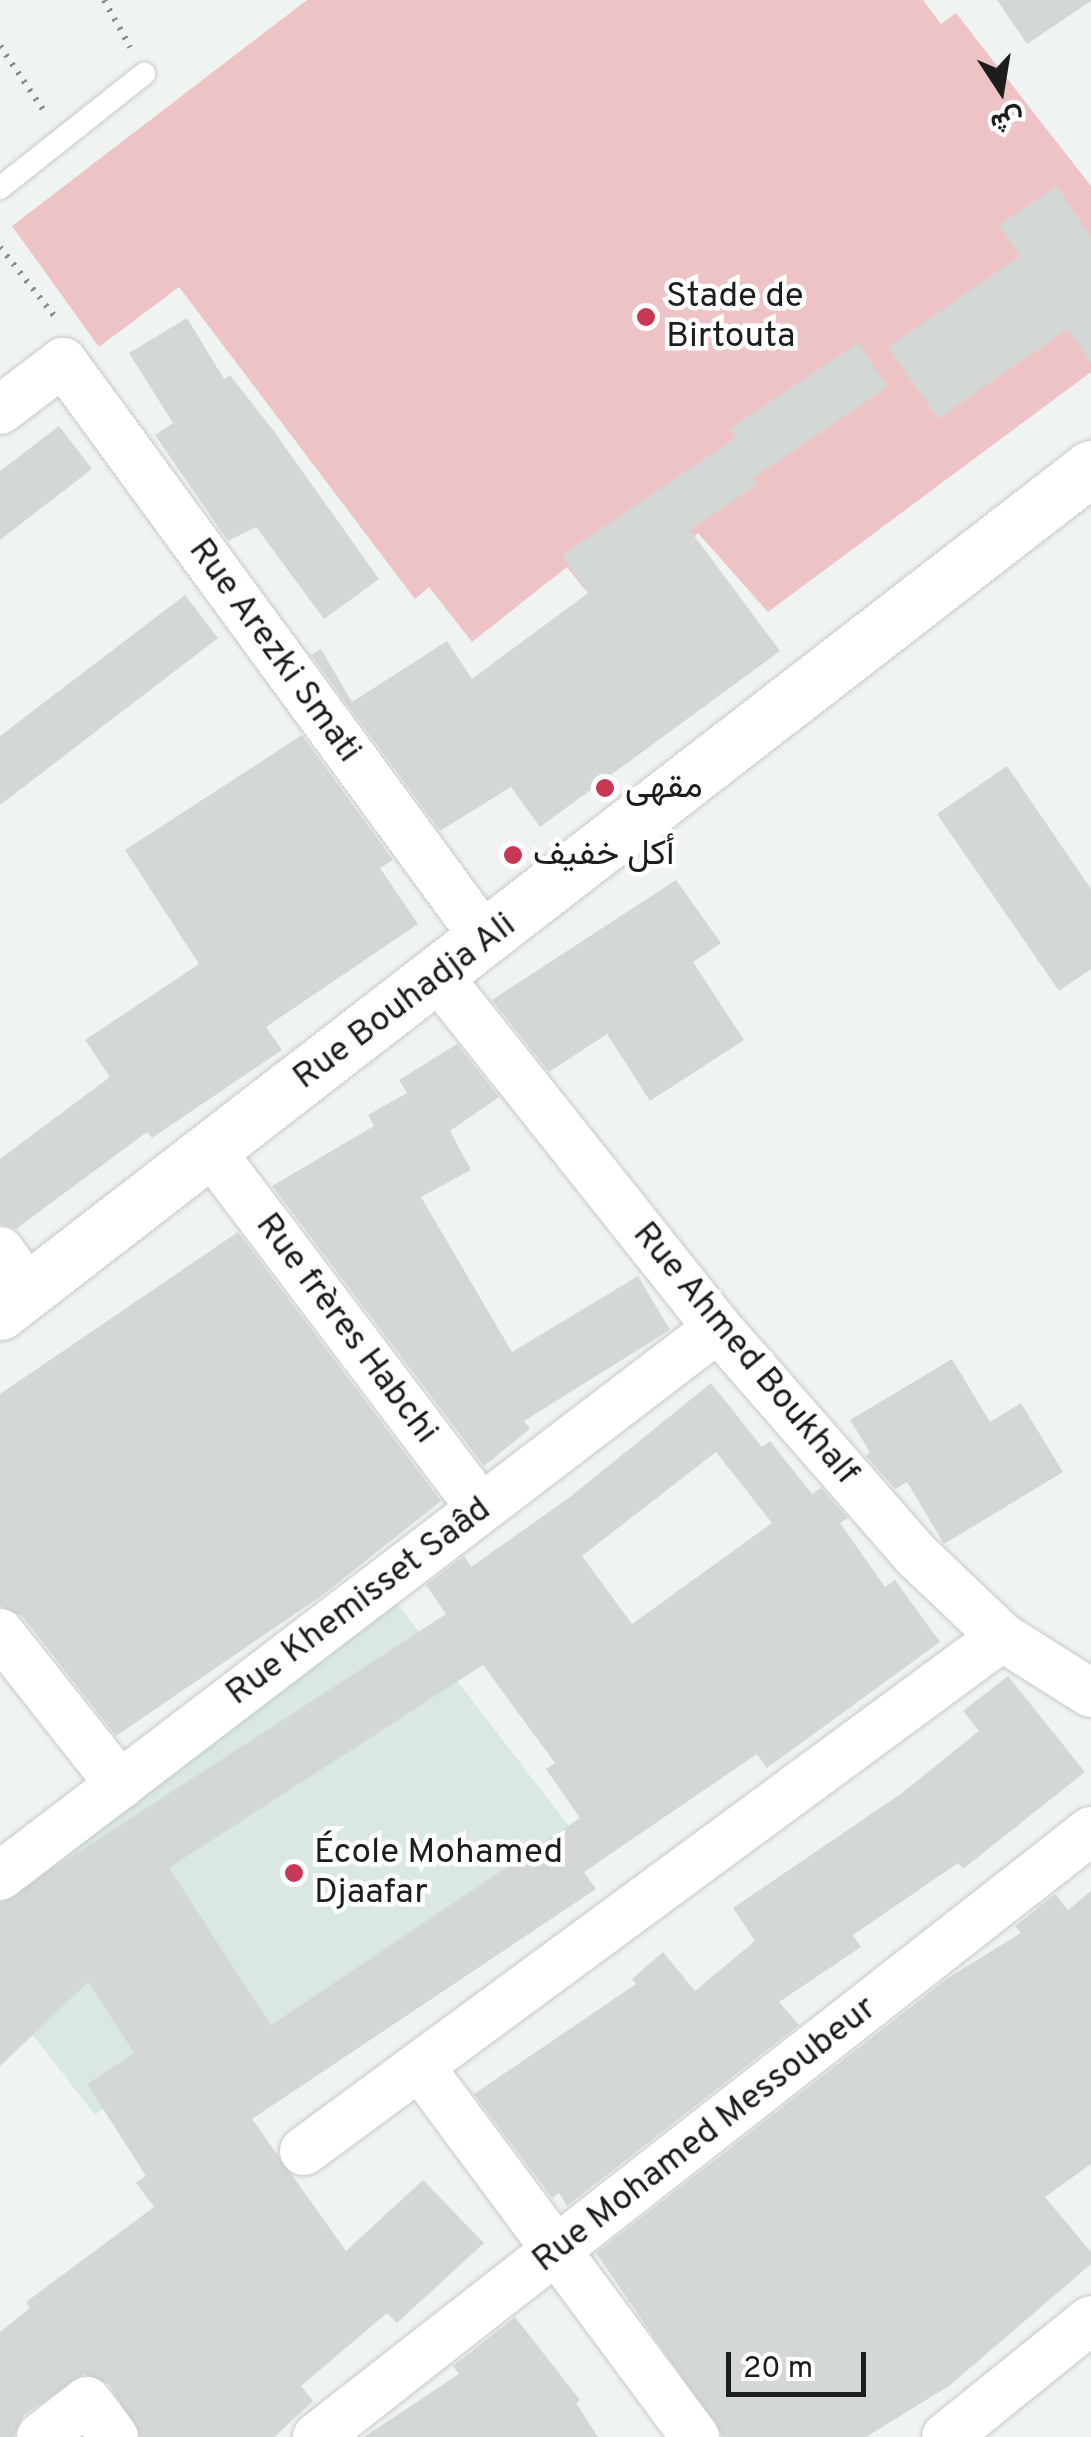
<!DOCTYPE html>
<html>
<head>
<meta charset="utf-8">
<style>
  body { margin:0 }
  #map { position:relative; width:1091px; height:2437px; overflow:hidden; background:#eff4f3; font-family:Overpass,Vazirmatn,sans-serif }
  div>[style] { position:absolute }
  .built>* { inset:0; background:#dae8e4 }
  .green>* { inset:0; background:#eec3c6 }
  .building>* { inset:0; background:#d3d8d7 }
  .path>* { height:6px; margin-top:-3px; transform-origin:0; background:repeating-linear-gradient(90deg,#8a8d8c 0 2.5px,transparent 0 10.5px) }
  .roads { filter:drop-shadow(0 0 2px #c5c9c8) drop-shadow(0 0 2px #c5c9c8) }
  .lane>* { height:22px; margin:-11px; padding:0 11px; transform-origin:11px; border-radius:11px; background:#fff }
  .street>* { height:48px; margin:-24px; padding:0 24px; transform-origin:24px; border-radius:24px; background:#fff }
  .secondary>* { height:55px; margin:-27.5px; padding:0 27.5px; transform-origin:27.5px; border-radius:27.5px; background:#fff }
  .dots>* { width:28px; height:28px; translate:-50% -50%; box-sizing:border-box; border:5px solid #fff; border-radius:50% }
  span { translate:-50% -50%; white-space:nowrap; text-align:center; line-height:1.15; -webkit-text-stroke:9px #fff; paint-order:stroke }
  .poi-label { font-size:35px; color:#1c1e1d }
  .left { translate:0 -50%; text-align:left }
  .street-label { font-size:35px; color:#1c1e1d }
  .north { position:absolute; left:951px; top:40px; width:100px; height:100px; -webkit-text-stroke:8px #fff; paint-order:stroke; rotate:168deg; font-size:28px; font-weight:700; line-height:40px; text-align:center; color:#1c1e1d }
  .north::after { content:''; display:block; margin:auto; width:35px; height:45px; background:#1c1e1d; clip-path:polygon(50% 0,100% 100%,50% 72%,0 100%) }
  .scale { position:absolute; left:726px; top:2352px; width:140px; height:45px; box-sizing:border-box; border:5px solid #1c1e1d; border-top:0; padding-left:12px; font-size:30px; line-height:35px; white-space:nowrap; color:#1c1e1d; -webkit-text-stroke:8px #fff; paint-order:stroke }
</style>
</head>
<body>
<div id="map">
  <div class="built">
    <i style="clip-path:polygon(390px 1594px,589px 1852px,251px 2111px,202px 2037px,95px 2115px,0 1993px,0 1893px)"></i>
  </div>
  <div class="green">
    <i style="clip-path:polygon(307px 0,923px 0,941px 24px,956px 13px,1091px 186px,1091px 372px,768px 612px,698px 533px,624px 596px,610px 575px,585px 590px,567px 567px,472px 642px,429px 587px,415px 599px,179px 287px,99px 347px,12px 226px)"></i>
  </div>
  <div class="building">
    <i style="clip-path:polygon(997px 0,1091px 0,1091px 1px,1027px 44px)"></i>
    <i style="clip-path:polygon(1057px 186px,1091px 237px,1091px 363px,1068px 329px,938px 419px,888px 347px,1020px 256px,999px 225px)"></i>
    <i style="clip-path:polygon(187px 318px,224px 379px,230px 375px,273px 430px,379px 579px,324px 619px,256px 527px,228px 541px,155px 435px,173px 423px,129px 353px)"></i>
    <i style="clip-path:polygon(858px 343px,888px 387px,752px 479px,757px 485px,690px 530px,780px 651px,540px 827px,511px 787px,440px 831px,311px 655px,321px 649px,352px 702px,447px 641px,472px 679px,588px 593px,562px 555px,736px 438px,730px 429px)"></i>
    <i style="clip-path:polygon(59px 426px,92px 469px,0 540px,0 471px)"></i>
    <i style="clip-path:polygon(185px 595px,218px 638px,0 805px,0 736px)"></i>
    <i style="clip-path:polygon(302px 735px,393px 860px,380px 868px,418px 924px,266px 1027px,282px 1050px,152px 1138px,147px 1132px,16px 1229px,0 1224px,0 1159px,110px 1077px,85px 1040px,199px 964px,125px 850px)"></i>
    <i style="clip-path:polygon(1007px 766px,1091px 889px,1091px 969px,1059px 991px,937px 814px)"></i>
    <i style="clip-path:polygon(676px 880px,721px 943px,693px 962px,744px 1040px,650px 1101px,607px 1034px,549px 1072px,492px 1000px)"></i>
    <i style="clip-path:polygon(457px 1044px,499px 1097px,450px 1131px,471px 1170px,421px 1197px,512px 1352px,638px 1276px,670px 1330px,524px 1421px,530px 1429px,484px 1466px,272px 1186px,374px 1126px,368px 1115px,407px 1093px,399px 1080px)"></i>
    <i style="clip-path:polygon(238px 1232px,441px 1501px,324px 1594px,116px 1736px,22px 1616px,0 1606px,0 1394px)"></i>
    <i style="clip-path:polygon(952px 1359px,990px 1422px,1021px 1403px,1063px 1472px,944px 1544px,907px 1482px,895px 1489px,866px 1456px,870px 1452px,850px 1420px)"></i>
    <i style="clip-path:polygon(evenodd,711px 1383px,762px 1447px,770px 1441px,812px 1494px,821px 1488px,848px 1518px,840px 1523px,885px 1587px,895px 1580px,940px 1642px,767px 1768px,757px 1754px,584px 1872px,596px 1889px,252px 2119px,346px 2251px,423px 2180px,484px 2243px,397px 2323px,387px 2313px,301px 2386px,313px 2401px,274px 2437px,141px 2437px,109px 2384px,84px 2374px,24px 2415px,13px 2437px,0 2437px,0 2332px,30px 2308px,26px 2302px,154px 2207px,136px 2183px,146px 2176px,87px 2084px,134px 2053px,88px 1982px,0 2066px,0 1903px,446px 1614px,426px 1585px,464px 1556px,471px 1567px,570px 1497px,711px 1383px,716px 1452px,772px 1523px,632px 1624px,582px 1556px,716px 1452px,711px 1383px,483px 1665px,555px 1763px,546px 1769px,580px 1818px,271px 2025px,169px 1868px,483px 1665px)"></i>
    <i style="clip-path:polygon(1008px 1676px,1085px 1772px,963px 1869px,958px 1863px,853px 1935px,861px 1947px,779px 2002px,799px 2025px,567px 2206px,559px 2193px,552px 2198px,474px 2094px,636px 1984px,632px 1979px,663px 1952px,695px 1991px,755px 1941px,733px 1908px,902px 1793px,979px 1731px,963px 1711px)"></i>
    <i style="clip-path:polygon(1091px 1891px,1091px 2164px,1045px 2197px,1091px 2252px,1091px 2264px,949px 2386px,866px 2437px,723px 2437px,596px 2253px,948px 1978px,1021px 1933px,1015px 1926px,1055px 1894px,1068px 1910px)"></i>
    <i style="clip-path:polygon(515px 2317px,580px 2400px,576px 2403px,598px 2437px,364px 2437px,459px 2374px,453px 2366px)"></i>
  </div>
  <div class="path">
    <i style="left:104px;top:0;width:54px;rotate:61deg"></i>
    <i style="left:0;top:46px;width:78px;rotate:55.9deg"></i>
    <i style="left:0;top:247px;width:89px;rotate:51.8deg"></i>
  </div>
  <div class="roads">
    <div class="lane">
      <i style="left:0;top:188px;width:184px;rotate:-38.4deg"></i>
    </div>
    <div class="street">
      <i style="left:0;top:410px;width:79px;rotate:-37.3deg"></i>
      <i style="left:63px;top:362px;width:716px;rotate:53.8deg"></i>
      <i style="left:437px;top:975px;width:451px;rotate:51.5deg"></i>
      <i style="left:718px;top:1328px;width:301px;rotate:48.9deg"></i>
      <i style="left:916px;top:1555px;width:119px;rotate:43.6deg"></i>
      <i style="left:1002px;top:1637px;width:105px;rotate:32.2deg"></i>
      <i style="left:211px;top:1151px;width:448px;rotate:52.9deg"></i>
      <i style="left:0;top:1251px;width:47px;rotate:53.6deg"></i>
      <i style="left:0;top:1633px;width:194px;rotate:51.7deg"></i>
      <i style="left:0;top:1876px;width:903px;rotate:-37.35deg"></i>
      <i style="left:421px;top:2068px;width:460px;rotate:53.4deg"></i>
      <i style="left:304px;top:2151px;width:867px;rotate:-36.37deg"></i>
      <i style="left:41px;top:2437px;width:58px;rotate:-38deg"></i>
      <i style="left:87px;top:2401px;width:45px;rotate:53.1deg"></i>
      <i style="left:317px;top:2437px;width:983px;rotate:-38.06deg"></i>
      <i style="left:946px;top:2437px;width:186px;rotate:-38.9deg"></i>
    </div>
    <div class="secondary">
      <i style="left:0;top:1312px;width:1379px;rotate:-37.73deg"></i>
    </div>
  </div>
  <div class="dots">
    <i style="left:646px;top:317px;background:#c83754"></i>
    <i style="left:605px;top:788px;background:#c83754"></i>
    <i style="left:513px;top:855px;background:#c83754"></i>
    <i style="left:294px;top:1873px;background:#c83754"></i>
  </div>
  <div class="poi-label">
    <span class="left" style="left:666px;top:317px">Stade de<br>Birtouta</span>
    <span class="left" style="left:625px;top:788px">مقهى</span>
    <span class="left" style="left:533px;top:855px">أكل خفيف</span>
    <span class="left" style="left:314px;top:1873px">École Mohamed<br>Djaafar</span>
  </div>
  <div class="street-label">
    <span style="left:274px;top:651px;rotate:54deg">Rue Arezki Smati</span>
    <span style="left:405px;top:1002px;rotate:-37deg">Rue Bouhadja Ali</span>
    <span style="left:346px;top:1329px;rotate:53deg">Rue frères Habchi</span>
    <span style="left:745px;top:1354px;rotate:50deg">Rue Ahmed Boukhalf</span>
    <span style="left:359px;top:1602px;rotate:-37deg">Rue Khemisset Saâd</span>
    <span style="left:705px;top:2135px;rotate:-38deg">Rue Mohamed Messoubeur</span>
  </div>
  <div class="north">ش</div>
  <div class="scale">20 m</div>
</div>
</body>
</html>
